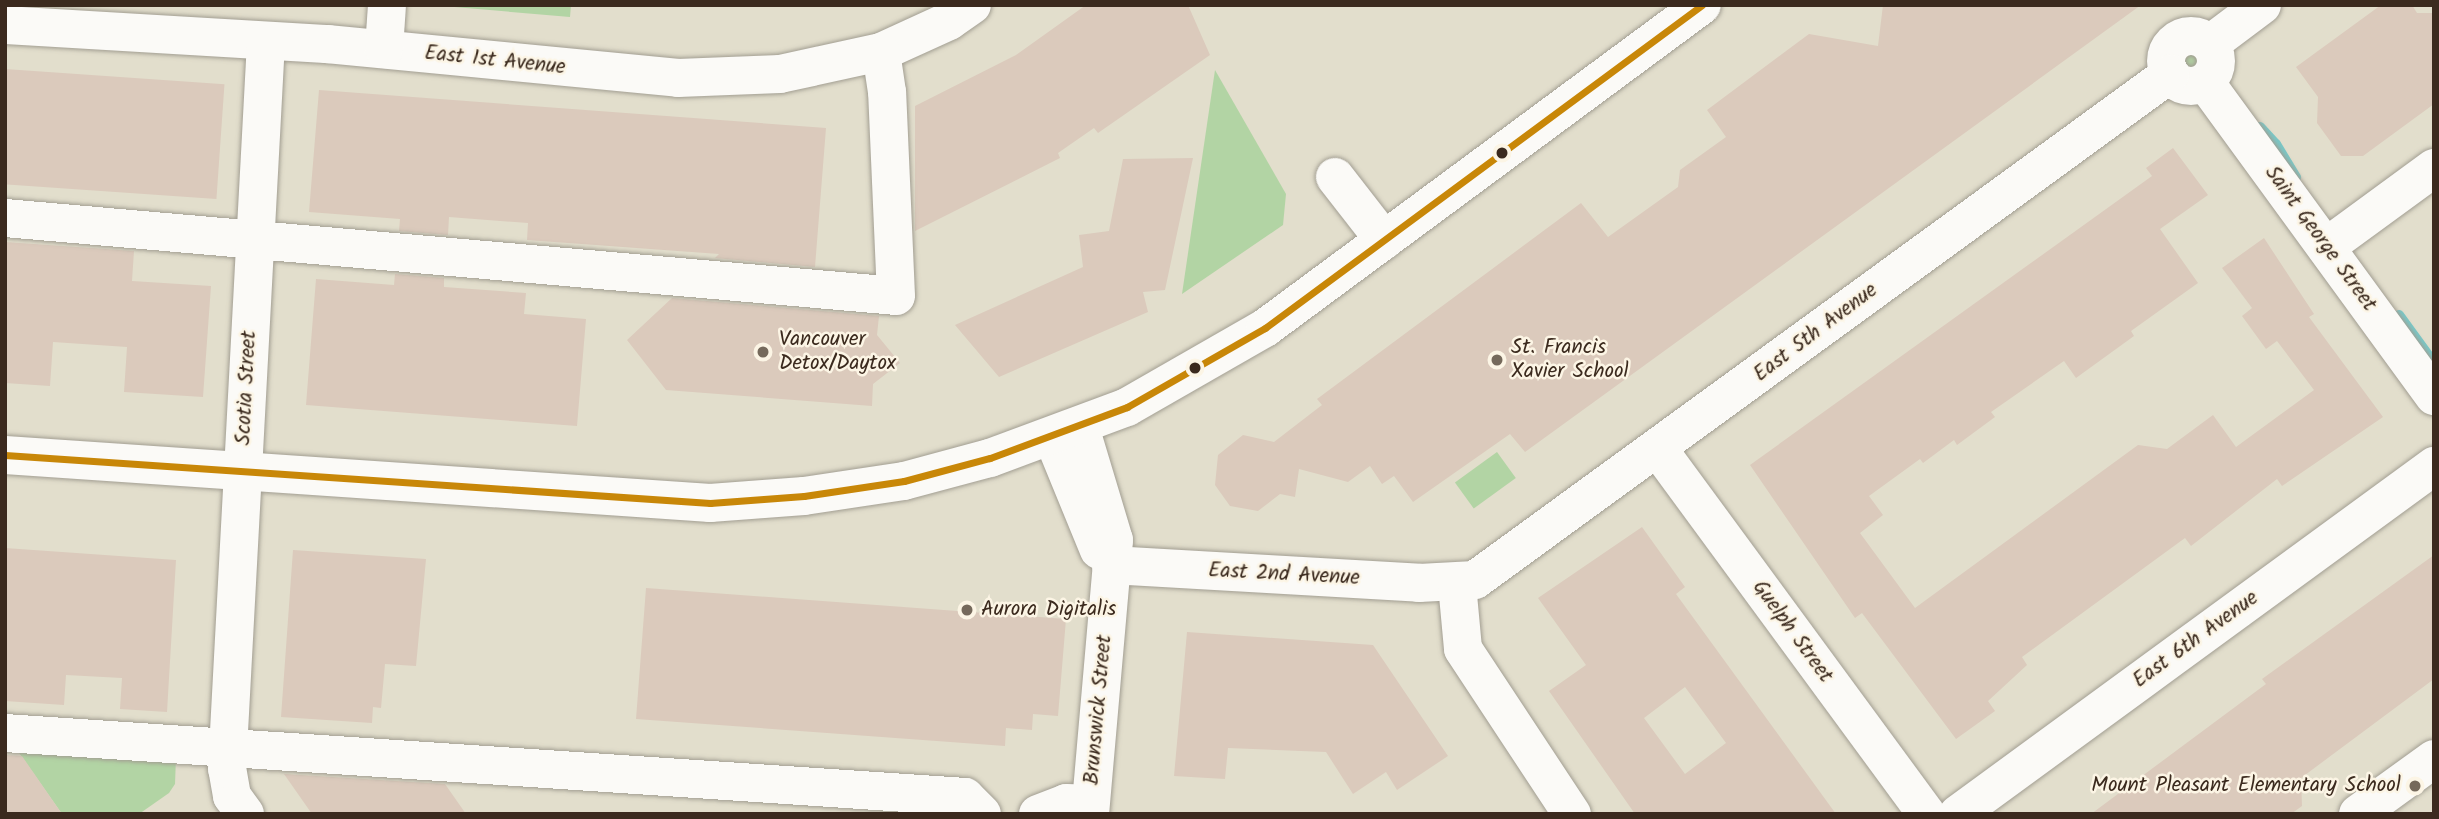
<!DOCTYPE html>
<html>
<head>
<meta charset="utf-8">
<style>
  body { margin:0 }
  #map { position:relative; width:2439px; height:819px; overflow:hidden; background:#e2decc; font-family:Kalam,sans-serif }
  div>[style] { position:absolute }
  .green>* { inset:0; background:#b2d4a4; transform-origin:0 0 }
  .round { border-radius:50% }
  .stream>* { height:10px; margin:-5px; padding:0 5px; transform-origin:5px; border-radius:5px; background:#7ac7c6 }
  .building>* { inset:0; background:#dbcabc; transform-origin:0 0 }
  .roads { filter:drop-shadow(0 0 2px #a29e92) drop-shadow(0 0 2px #a29e92) }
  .minor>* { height:38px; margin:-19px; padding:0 19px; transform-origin:19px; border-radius:19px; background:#fbfaf7 }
  .minor>.ring { margin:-19px; padding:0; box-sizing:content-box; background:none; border:38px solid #fbfaf7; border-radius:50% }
  .major>* { height:38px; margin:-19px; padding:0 19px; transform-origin:19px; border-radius:19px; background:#fbfaf7 }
  .bus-1>* { height:7px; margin:-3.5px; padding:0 3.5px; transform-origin:3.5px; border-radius:3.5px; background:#c88708 }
  .dots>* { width:19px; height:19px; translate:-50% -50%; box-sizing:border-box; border:4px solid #fcf5e5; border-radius:50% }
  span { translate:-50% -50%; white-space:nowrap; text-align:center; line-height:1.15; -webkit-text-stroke:5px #fcf5e5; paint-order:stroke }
  .street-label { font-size:21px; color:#3b2a1e }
  .poi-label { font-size:21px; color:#3b2a1e }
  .left { translate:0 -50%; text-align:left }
  .right { translate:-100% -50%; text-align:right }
  .frame { position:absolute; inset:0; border:7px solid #3b2a1e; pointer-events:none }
</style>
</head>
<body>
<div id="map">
  <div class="green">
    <i style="clip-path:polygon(431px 5px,571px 5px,570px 17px)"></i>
    <i class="round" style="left:2177px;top:46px;width:28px;height:28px"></i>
    <i style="clip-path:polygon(1215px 70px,1286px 194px,1283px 225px,1182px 294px)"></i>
    <i style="left:1497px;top:452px;width:32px;height:52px;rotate:54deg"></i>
    <i style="clip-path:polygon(17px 750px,176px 757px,175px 784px,169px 793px,139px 814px,62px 814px)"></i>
  </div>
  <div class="stream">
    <i style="left:2260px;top:127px;width:23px;rotate:47deg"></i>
    <i style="left:2276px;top:144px;width:39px;rotate:59deg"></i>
    <i style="left:2399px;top:315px;width:59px;rotate:53.9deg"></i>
  </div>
  <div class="building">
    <i style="clip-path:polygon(1086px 5px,1188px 5px,1210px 55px,1098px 133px,1094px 128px,1058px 153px,1060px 158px,915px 231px,915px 106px,1016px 55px)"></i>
    <i style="clip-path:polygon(1883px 5px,2141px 5px,1525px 452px,1510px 434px,1413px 502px,1394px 476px,1382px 484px,1370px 466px,1348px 482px,1299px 469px,1295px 497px,1280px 494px,1258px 511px,1230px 506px,1215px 485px,1218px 455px,1243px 435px,1274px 442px,1322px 405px,1317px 399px,1581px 203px,1608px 237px,1678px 187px,1680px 170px,1726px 137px,1707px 110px,1809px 34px,1878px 46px)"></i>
    <i style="clip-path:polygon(2381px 5px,2412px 5px,2417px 13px,2434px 13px,2434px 104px,2363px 156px,2341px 156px,2317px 123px,2318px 97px,2296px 67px)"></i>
    <i style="left:5px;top:69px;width:220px;height:115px;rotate:4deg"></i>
    <i style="clip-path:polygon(319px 90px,826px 128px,815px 267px,715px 258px,719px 254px,527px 240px,528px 223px,449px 217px,448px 235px,399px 231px,400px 219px,309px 212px)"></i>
    <i style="clip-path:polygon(2173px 148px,2208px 195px,2160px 229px,2198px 283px,2131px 331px,2134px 336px,2076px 378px,2064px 361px,1991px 412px,1995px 417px,1957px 445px,1954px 440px,1923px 463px,1920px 459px,1869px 496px,1883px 515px,1860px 533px,1915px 608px,2138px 445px,2167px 449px,2213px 415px,2236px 447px,2314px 390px,2277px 341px,2266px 349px,2242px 316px,2252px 308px,2222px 268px,2264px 238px,2314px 314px,2309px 317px,2383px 417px,2282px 486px,2277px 479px,2191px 546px,2185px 538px,2022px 657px,2027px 665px,1988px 701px,1995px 711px,1956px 739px,1862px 613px,1855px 618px,1750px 465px,2152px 176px,2146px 168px)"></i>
    <i style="clip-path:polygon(1193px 158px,1165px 290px,1143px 292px,1148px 312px,999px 377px,955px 325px,1083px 267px,1079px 235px,1109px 231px,1123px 159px)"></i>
    <i style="clip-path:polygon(5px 242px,134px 251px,132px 281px,211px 286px,203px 397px,124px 392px,127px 347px,53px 342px,50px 386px,5px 383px)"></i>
    <i style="clip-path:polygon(395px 274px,444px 278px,444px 287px,526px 293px,524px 314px,586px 319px,577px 426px,306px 405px,316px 279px,394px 285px)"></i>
    <i style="clip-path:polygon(672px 298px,879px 316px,877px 335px,900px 363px,873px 384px,872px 406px,666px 390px,627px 340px)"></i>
    <i style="clip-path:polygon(evenodd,1642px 527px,1685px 587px,1676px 594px,1836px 814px,1635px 814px,1549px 691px,1586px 665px,1538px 598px,1642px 527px,1685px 687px,1726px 743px,1685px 774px,1644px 718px,1685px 687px)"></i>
    <i style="clip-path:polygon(5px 548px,176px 560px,167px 712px,120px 709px,122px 678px,66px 675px,64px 705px,5px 701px)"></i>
    <i style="clip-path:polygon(293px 550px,426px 559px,416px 666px,385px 664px,381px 708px,373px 707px,372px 723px,281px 717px)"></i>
    <i style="clip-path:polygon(2434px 555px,2434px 679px,2301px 778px,2302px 806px,2291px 814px,2091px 814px,2266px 684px,2262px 679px)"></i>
    <i style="clip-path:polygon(646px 588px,1066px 619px,1058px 716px,1033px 714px,1032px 730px,1006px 728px,1005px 746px,636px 719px)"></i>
    <i style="clip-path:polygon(1187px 632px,1373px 645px,1448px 756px,1397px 790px,1386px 772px,1353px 794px,1326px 752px,1228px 748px,1225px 779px,1174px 776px)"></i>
    <i style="clip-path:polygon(5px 755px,22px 756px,62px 814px,5px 814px)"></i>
    <i style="clip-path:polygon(284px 774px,445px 784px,466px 814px,312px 814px)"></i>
  </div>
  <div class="roads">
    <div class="minor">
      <i style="left:5px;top:25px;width:323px;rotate:3.4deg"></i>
      <i style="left:327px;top:44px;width:353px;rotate:5.5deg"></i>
      <i style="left:678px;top:78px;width:102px;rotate:-2.2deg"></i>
      <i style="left:780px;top:74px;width:103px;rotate:-12.3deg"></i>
      <i style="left:881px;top:52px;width:75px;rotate:-24.5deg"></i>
      <i style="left:949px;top:21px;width:28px;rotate:-35deg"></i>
      <i class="ring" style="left:2166px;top:36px;width:12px;height:12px"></i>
      <i style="left:2210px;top:44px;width:65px;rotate:-36.9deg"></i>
      <i style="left:384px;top:49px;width:44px;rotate:-86.1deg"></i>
      <i style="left:2205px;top:82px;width:389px;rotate:53.9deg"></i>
      <i style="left:1335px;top:177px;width:80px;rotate:52.1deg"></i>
      <i style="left:5px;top:218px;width:894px;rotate:5deg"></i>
      <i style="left:896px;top:296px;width:204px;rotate:-92.5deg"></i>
      <i style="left:887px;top:92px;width:40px;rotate:-98.5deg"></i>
      <i style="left:2326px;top:247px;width:134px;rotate:-36.2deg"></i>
      <i style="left:1080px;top:427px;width:118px;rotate:73.3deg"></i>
      <i style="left:1114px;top:540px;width:275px;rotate:95deg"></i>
      <i style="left:1053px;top:438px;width:121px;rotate:67.7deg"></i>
      <i style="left:1659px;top:450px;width:451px;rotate:53.7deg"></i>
      <i style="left:1111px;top:565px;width:309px;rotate:3.3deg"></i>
      <i style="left:1419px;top:583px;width:56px;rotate:-3.1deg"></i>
      <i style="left:1475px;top:580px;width:860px;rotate:-36.06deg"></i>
      <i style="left:1457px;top:584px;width:65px;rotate:84.7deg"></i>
      <i style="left:1463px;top:649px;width:198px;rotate:56.6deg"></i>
      <i style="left:5px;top:733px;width:962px;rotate:3.81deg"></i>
      <i style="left:965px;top:797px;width:24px;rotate:45deg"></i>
      <i style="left:245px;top:814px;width:22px;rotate:-126deg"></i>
      <i style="left:232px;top:796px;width:27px;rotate:-100deg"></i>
      <i style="left:227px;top:769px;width:729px;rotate:-86.93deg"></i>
      <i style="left:1038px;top:814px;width:30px;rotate:-21deg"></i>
      <i style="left:1066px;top:803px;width:24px;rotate:2deg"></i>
      <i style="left:1958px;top:814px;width:590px;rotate:-36.17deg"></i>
      <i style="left:2358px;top:814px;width:94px;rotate:-35.9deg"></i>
    </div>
    <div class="major">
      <i style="left:5px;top:455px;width:707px;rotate:3.89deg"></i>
      <i style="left:710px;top:503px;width:94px;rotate:-4.3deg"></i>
      <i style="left:804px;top:496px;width:101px;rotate:-8.5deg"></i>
      <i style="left:904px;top:481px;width:89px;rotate:-15deg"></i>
      <i style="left:990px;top:458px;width:146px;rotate:-20.4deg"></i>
      <i style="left:1127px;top:407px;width:159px;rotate:-29.8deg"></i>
      <i style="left:1265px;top:328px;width:543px;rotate:-36.47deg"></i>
    </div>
  </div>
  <div class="bus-1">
    <i style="left:5px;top:455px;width:707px;rotate:3.89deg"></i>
    <i style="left:710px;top:503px;width:94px;rotate:-4.3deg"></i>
    <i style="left:804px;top:496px;width:101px;rotate:-8.5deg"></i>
    <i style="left:904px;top:481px;width:89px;rotate:-15deg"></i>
    <i style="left:990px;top:458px;width:146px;rotate:-20.4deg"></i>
    <i style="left:1127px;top:407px;width:159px;rotate:-29.8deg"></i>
    <i style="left:1265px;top:328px;width:543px;rotate:-36.47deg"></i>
  </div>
  <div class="dots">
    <i style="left:1502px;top:153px;background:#3b2a1e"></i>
    <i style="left:763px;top:352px;background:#75695b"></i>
    <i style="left:1497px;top:360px;background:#75695b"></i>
    <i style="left:1195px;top:368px;background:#3b2a1e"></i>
    <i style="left:967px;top:610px;background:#75695b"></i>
    <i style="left:2415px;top:786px;background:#75695b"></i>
  </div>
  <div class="street-label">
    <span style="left:495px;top:61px;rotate:6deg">East 1st Avenue</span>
    <span style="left:2320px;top:239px;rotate:54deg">Saint George Street</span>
    <span style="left:1816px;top:333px;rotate:-37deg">East 5th Avenue</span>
    <span style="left:247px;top:388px;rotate:-87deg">Scotia Street</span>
    <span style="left:1284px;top:575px;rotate:3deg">East 2nd Avenue</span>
    <span style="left:1792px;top:632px;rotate:54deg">Guelph Street</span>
    <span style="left:2196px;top:640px;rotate:-36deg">East 6th Avenue</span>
    <span style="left:1099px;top:710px;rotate:-85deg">Brunswick Street</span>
  </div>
  <div class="poi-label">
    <span class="left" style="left:779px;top:352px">Vancouver<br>Detox/Daytox</span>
    <span class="left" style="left:1511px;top:360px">St. Francis<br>Xavier School</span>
    <span class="left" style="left:981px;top:610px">Aurora Digitalis</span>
    <span class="right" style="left:2401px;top:786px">Mount Pleasant Elementary School</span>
  </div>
  <div class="frame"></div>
</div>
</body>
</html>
